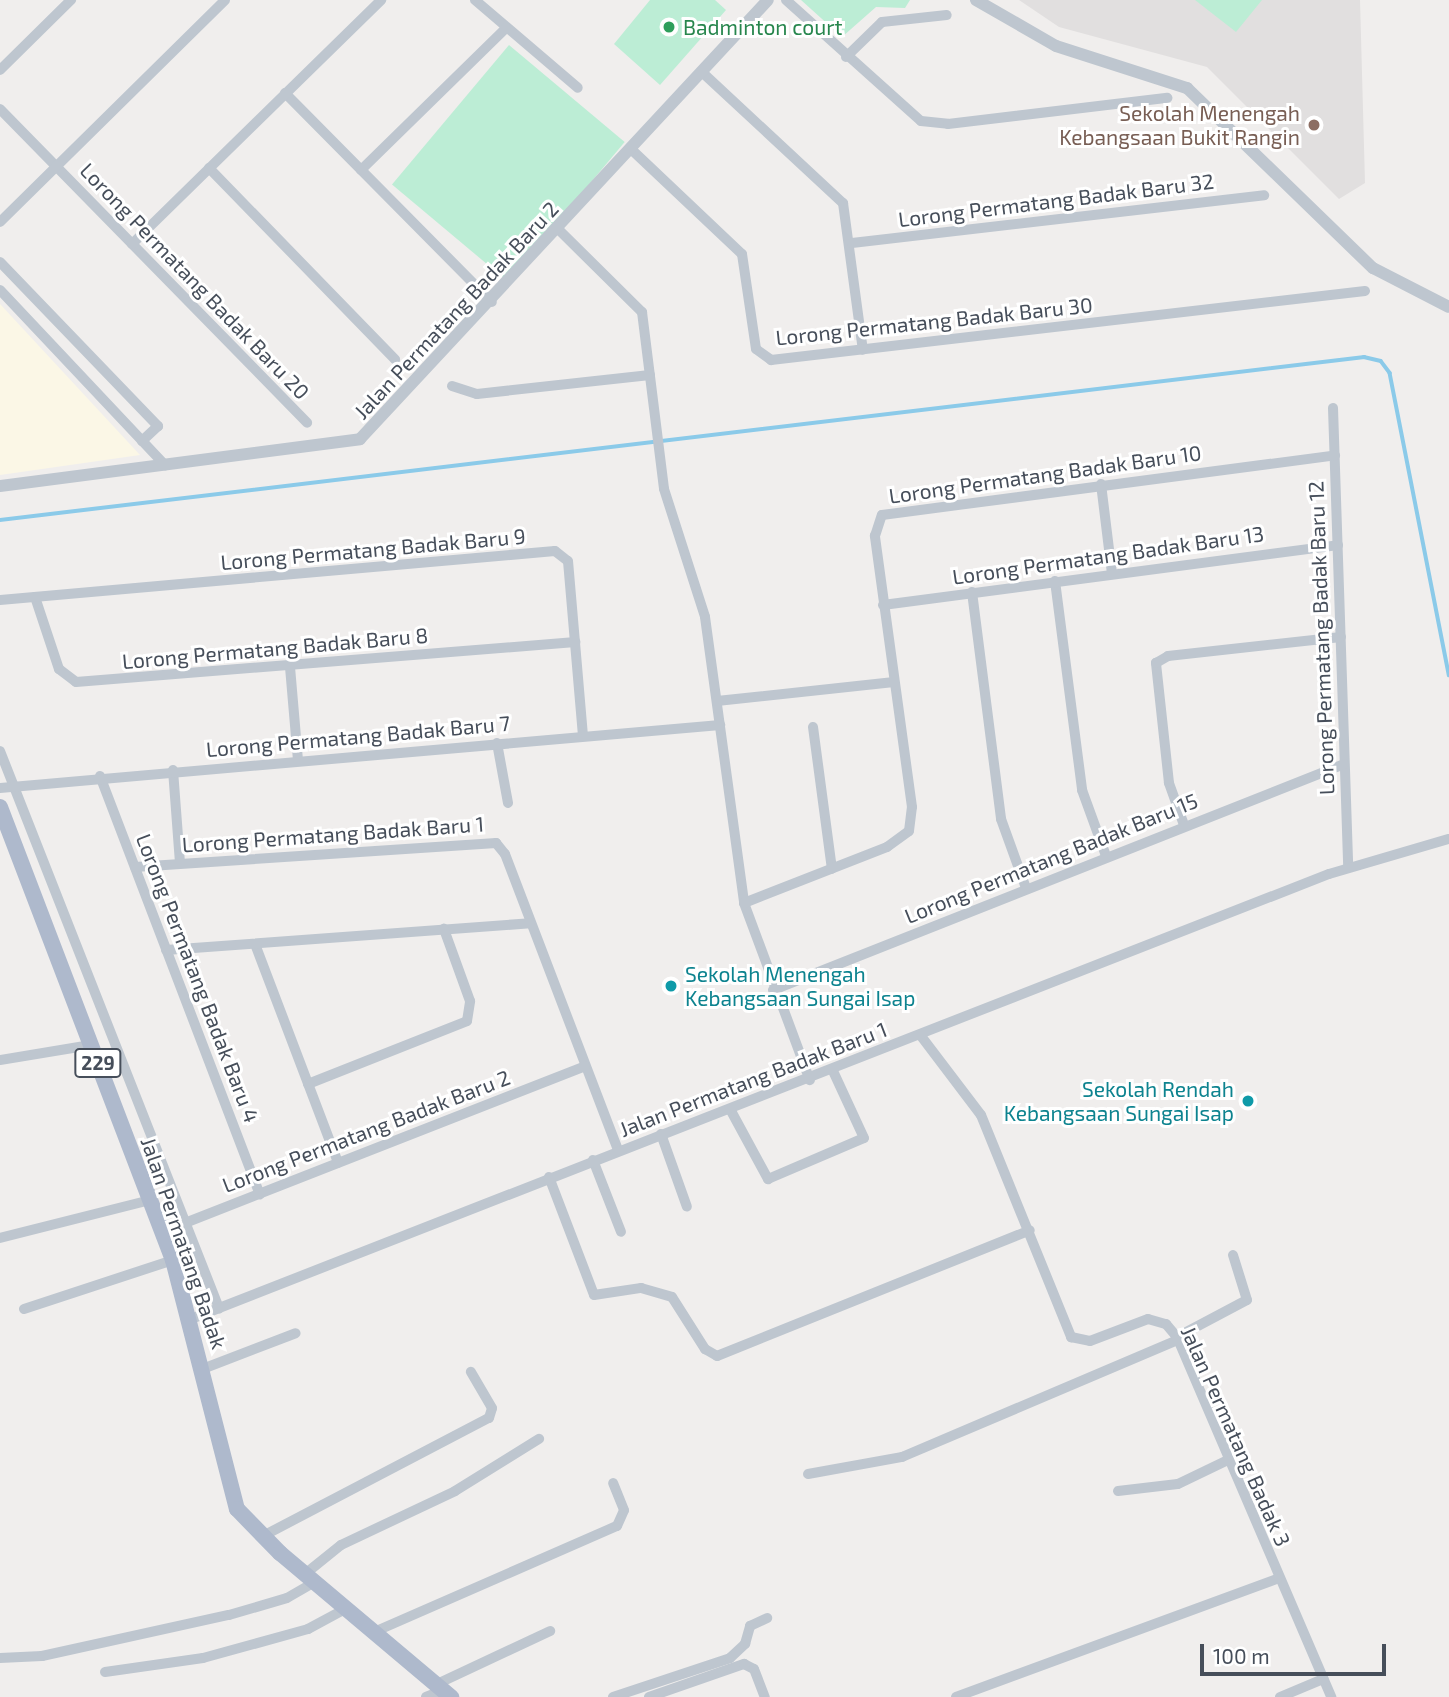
<!DOCTYPE html>
<html>
<head>
<meta charset="utf-8">
<style>
  body { margin:0 }
  #map { position:relative; width:1449px; height:1697px; overflow:hidden; background:#f0eeed; font-family:"Exo 2",sans-serif }
  div>[style] { position:absolute }
  .commercial>* { inset:0; background:#fbf7e6 }
  .education>* { inset:0; background:#e1dfdf }
  .green>* { inset:0; background:#bcedd5; transform-origin:0 0 }
  .stream>* { height:3.5px; margin:-1.75px; padding:0 1.75px; transform-origin:1.75px; border-radius:1.75px; background:#8bcae9 }
  .minor>* { height:10px; margin:-5px; padding:0 5px; transform-origin:5px; border-radius:5px; background:#bec6cf }
  .tertiary>* { height:12px; margin:-6px; padding:0 6px; transform-origin:6px; border-radius:6px; background:#bec6cf }
  .primary>* { height:16px; margin:-8px; padding:0 8px; transform-origin:8px; border-radius:8px; background:#aeb9cc }
  .dots>* { width:19px; height:19px; translate:-50% -50%; box-sizing:border-box; border:4px solid #fff; border-radius:50% }
  span { translate:-50% -50%; white-space:nowrap; text-align:center; line-height:1.15; -webkit-text-stroke:6px #fff; paint-order:stroke }
  .shield-label span { padding:2px 5px; background:#fff; border:2px solid; border-radius:5px; -webkit-text-stroke-width:0 }
  .shield-label { font-size:19px; color:#464e5a; font-weight:700 }
  .leisure-label { font-size:21px; color:#27864d }
  .left { translate:0 -50%; text-align:left }
  .education-label { font-size:21px; color:#785e54 }
  .right { translate:-100% -50%; text-align:right }
  .street-label { font-size:21px; color:#464e5a }
  .culture-label { font-size:21px; color:#0d838f }
  .scale { position:absolute; left:1200px; top:1644px; width:186px; height:32px; box-sizing:border-box; border:4px solid #464e5a; border-top:0; padding-left:9px; font-size:21px; line-height:24px; white-space:nowrap; color:#464e5a; -webkit-text-stroke:5px #fff; paint-order:stroke }
</style>
</head>
<body>
<div id="map">
  <div class="commercial">
    <i style="clip-path:polygon(0 304px,140px 455px,0 475px)"></i>
  </div>
  <div class="education">
    <i style="clip-path:polygon(1019px 0,1360px 0,1365px 183px,1339px 199px,1207px 67px,1059px 27px)"></i>
  </div>
  <div class="green">
    <i style="clip-path:polygon(650px 0,715px 0,726px 10px,660px 85px,614px 44px)"></i>
    <i style="clip-path:polygon(801px 0,910px 0,905px 8px,876px 7px,842px 37px)"></i>
    <i style="clip-path:polygon(1195px 0,1262px 0,1236px 32px)"></i>
    <i style="left:509px;top:45px;width:151px;height:182px;rotate:40deg"></i>
  </div>
  <div class="stream">
    <i style="left:0;top:520px;width:1374px;rotate:-6.81deg"></i>
    <i style="left:1364px;top:357px;width:17px;rotate:13deg"></i>
    <i style="left:1381px;top:361px;width:15px;rotate:53deg"></i>
    <i style="left:1390px;top:373px;width:308px;rotate:78.9deg"></i>
  </div>
  <div class="minor">
    <i style="left:475px;top:0;width:135px;rotate:40.5deg"></i>
    <i style="left:786px;top:0;width:181px;rotate:41.9deg"></i>
    <i style="left:921px;top:121px;width:27px;rotate:6deg"></i>
    <i style="left:948px;top:124px;width:221px;rotate:-6.8deg"></i>
    <i style="left:846px;top:57px;width:50px;rotate:-44.2deg"></i>
    <i style="left:882px;top:22px;width:65px;rotate:-6.1deg"></i>
    <i style="left:0;top:70px;width:100px;rotate:-44.6deg"></i>
    <i style="left:704px;top:74px;width:190px;rotate:42.9deg"></i>
    <i style="left:843px;top:203px;width:148px;rotate:82.3deg"></i>
    <i style="left:285px;top:93px;width:294px;rotate:45.3deg"></i>
    <i style="left:0;top:109px;width:439px;rotate:45.6deg"></i>
    <i style="left:633px;top:151px;width:150px;rotate:43.4deg"></i>
    <i style="left:742px;top:254px;width:96px;rotate:81.6deg"></i>
    <i style="left:756px;top:349px;width:19px;rotate:36deg"></i>
    <i style="left:771px;top:360px;width:598px;rotate:-6.63deg"></i>
    <i style="left:209px;top:168px;width:267px;rotate:45.8deg"></i>
    <i style="left:361px;top:170px;width:203px;rotate:-44.4deg"></i>
    <i style="left:0;top:222px;width:316px;rotate:-44.6deg"></i>
    <i style="left:559px;top:230px;width:117px;rotate:44.7deg"></i>
    <i style="left:642px;top:312px;width:178px;rotate:82.9deg"></i>
    <i style="left:664px;top:489px;width:134px;rotate:72.2deg"></i>
    <i style="left:705px;top:617px;width:289px;rotate:82.2deg"></i>
    <i style="left:744px;top:903px;width:189px;rotate:69.6deg"></i>
    <i style="left:852px;top:243px;width:415px;rotate:-6.6deg"></i>
    <i style="left:132px;top:244px;width:349px;rotate:-44.4deg"></i>
    <i style="left:0;top:262px;width:228px;rotate:46.1deg"></i>
    <i style="left:158px;top:426px;width:22px;rotate:137deg"></i>
    <i style="left:0;top:290px;width:241px;rotate:46.7deg"></i>
    <i style="left:452px;top:386px;width:26px;rotate:18deg"></i>
    <i style="left:477px;top:394px;width:174px;rotate:-6.3deg"></i>
    <i style="left:1333px;top:408px;width:458px;rotate:88.1deg"></i>
    <i style="left:1101px;top:484px;width:90px;rotate:83deg"></i>
    <i style="left:1055px;top:581px;width:211px;rotate:82.6deg"></i>
    <i style="left:1082px;top:790px;width:70px;rotate:70deg"></i>
    <i style="left:972px;top:592px;width:229px;rotate:82.7deg"></i>
    <i style="left:1001px;top:819px;width:73px;rotate:70.1deg"></i>
    <i style="left:35px;top:597px;width:76px;rotate:71.6deg"></i>
    <i style="left:59px;top:669px;width:21px;rotate:37deg"></i>
    <i style="left:76px;top:682px;width:501px;rotate:-4.58deg"></i>
    <i style="left:0;top:600px;width:557px;rotate:-5.05deg"></i>
    <i style="left:555px;top:551px;width:16px;rotate:38deg"></i>
    <i style="left:568px;top:561px;width:176px;rotate:85.1deg"></i>
    <i style="left:883px;top:605px;width:459px;rotate:-7.5deg"></i>
    <i style="left:290px;top:667px;width:93px;rotate:85.1deg"></i>
    <i style="left:717px;top:701px;width:178px;rotate:-6.1deg"></i>
    <i style="left:813px;top:727px;width:143px;rotate:82.4deg"></i>
    <i style="left:497px;top:743px;width:61px;rotate:79.6deg"></i>
    <i style="left:0;top:751px;width:599px;rotate:68.54deg"></i>
    <i style="left:173px;top:770px;width:93px;rotate:85.7deg"></i>
    <i style="left:100px;top:776px;width:448px;rotate:69.1deg"></i>
    <i style="left:0;top:788px;width:723px;rotate:-5deg"></i>
    <i style="left:1184px;top:825px;width:45px;rotate:-109.7deg"></i>
    <i style="left:1169px;top:783px;width:121px;rotate:-96.2deg"></i>
    <i style="left:1156px;top:663px;width:14px;rotate:-30deg"></i>
    <i style="left:1168px;top:656px;width:174px;rotate:-6.3deg"></i>
    <i style="left:135px;top:867px;width:362px;rotate:-3.8deg"></i>
    <i style="left:496px;top:843px;width:14px;rotate:51deg"></i>
    <i style="left:505px;top:854px;width:317px;rotate:69.1deg"></i>
    <i style="left:744px;top:903px;width:154px;rotate:-21.4deg"></i>
    <i style="left:887px;top:847px;width:27px;rotate:-36deg"></i>
    <i style="left:909px;top:831px;width:24px;rotate:-83deg"></i>
    <i style="left:912px;top:807px;width:274px;rotate:-97.8deg"></i>
    <i style="left:875px;top:536px;width:22px;rotate:-72deg"></i>
    <i style="left:882px;top:515px;width:457px;rotate:-7.5deg"></i>
    <i style="left:255px;top:944px;width:234px;rotate:69.2deg"></i>
    <i style="left:166px;top:950px;width:365px;rotate:-4.2deg"></i>
    <i style="left:773px;top:990px;width:614px;rotate:-21.59deg"></i>
    <i style="left:921px;top:1036px;width:99px;rotate:52.8deg"></i>
    <i style="left:981px;top:1115px;width:240px;rotate:67.9deg"></i>
    <i style="left:1071px;top:1337px;width:19px;rotate:12deg"></i>
    <i style="left:1090px;top:1341px;width:62px;rotate:-20.8deg"></i>
    <i style="left:1148px;top:1319px;width:19px;rotate:16deg"></i>
    <i style="left:1166px;top:1324px;width:17px;rotate:50deg"></i>
    <i style="left:1177px;top:1337px;width:392px;rotate:66.8deg"></i>
    <i style="left:0;top:1060px;width:92px;rotate:-9.4deg"></i>
    <i style="left:308px;top:1084px;width:171px;rotate:-21.6deg"></i>
    <i style="left:467px;top:1021px;width:20px;rotate:-81deg"></i>
    <i style="left:470px;top:1001px;width:77px;rotate:-109.9deg"></i>
    <i style="left:730px;top:1109px;width:80px;rotate:61.5deg"></i>
    <i style="left:768px;top:1179px;width:104px;rotate:-23.1deg"></i>
    <i style="left:864px;top:1138px;width:74px;rotate:-114.8deg"></i>
    <i style="left:661px;top:1134px;width:77px;rotate:70.4deg"></i>
    <i style="left:593px;top:1160px;width:77px;rotate:68.7deg"></i>
    <i style="left:549px;top:1177px;width:126px;rotate:69.1deg"></i>
    <i style="left:594px;top:1295px;width:48px;rotate:-8.5deg"></i>
    <i style="left:641px;top:1288px;width:32px;rotate:16deg"></i>
    <i style="left:672px;top:1297px;width:62px;rotate:57.6deg"></i>
    <i style="left:705px;top:1349px;width:14px;rotate:30deg"></i>
    <i style="left:717px;top:1356px;width:337px;rotate:-21.9deg"></i>
    <i style="left:162px;top:1232px;width:454px;rotate:-21.4deg"></i>
    <i style="left:0;top:1238px;width:155px;rotate:-14.2deg"></i>
    <i style="left:24px;top:1309px;width:157px;rotate:-18.2deg"></i>
    <i style="left:191px;top:1319px;width:1222px;rotate:-21.36deg"></i>
    <i style="left:1329px;top:874px;width:125px;rotate:-16.3deg"></i>
    <i style="left:1177px;top:1337px;width:79px;rotate:-27.9deg"></i>
    <i style="left:1247px;top:1300px;width:47px;rotate:-107.3deg"></i>
    <i style="left:205px;top:1368px;width:97px;rotate:-21deg"></i>
    <i style="left:808px;top:1474px;width:96px;rotate:-10.3deg"></i>
    <i style="left:902px;top:1457px;width:299px;rotate:-23deg"></i>
    <i style="left:1118px;top:1491px;width:60px;rotate:-6.7deg"></i>
    <i style="left:1178px;top:1484px;width:53px;rotate:-25.6deg"></i>
    <i style="left:261px;top:1537px;width:257px;rotate:-27.6deg"></i>
    <i style="left:489px;top:1418px;width:10px;rotate:-73deg"></i>
    <i style="left:492px;top:1408px;width:42px;rotate:-120.3deg"></i>
    <i style="left:305px;top:1574px;width:46px;rotate:-38.9deg"></i>
    <i style="left:341px;top:1545px;width:126px;rotate:-25.3deg"></i>
    <i style="left:455px;top:1491px;width:99px;rotate:-31.8deg"></i>
    <i style="left:374px;top:1632px;width:265px;rotate:-23.6deg"></i>
    <i style="left:617px;top:1526px;width:17px;rotate:-66deg"></i>
    <i style="left:624px;top:1510px;width:29px;rotate:-112deg"></i>
    <i style="left:0;top:1658px;width:42px;rotate:-2.7deg"></i>
    <i style="left:42px;top:1656px;width:191px;rotate:-12.4deg"></i>
    <i style="left:229px;top:1615px;width:60px;rotate:-16.3deg"></i>
    <i style="left:287px;top:1598px;width:32px;rotate:-30deg"></i>
    <i style="left:105px;top:1672px;width:99px;rotate:-8.1deg"></i>
    <i style="left:203px;top:1658px;width:109px;rotate:-15.4deg"></i>
    <i style="left:308px;top:1629px;width:44px;rotate:-28.3deg"></i>
    <i style="left:437px;top:1684px;width:125px;rotate:-25.1deg"></i>
    <i style="left:426px;top:1697px;width:18px;rotate:-22deg"></i>
    <i style="left:613px;top:1697px;width:123px;rotate:-18.4deg"></i>
    <i style="left:730px;top:1658px;width:21px;rotate:-43deg"></i>
    <i style="left:745px;top:1644px;width:19px;rotate:-74deg"></i>
    <i style="left:750px;top:1626px;width:19px;rotate:-25deg"></i>
    <i style="left:649px;top:1697px;width:101px;rotate:-19.2deg"></i>
    <i style="left:744px;top:1664px;width:11px;rotate:27deg"></i>
    <i style="left:754px;top:1669px;width:30px;rotate:69deg"></i>
    <i style="left:956px;top:1697px;width:342px;rotate:-20.2deg"></i>
    <i style="left:1280px;top:1697px;width:47px;rotate:-22.7deg"></i>
  </div>
  <div class="tertiary">
    <i style="left:976px;top:0;width:92px;rotate:29.9deg"></i>
    <i style="left:1056px;top:46px;width:138px;rotate:17.8deg"></i>
    <i style="left:1187px;top:88px;width:259px;rotate:44.1deg"></i>
    <i style="left:1373px;top:268px;width:85px;rotate:27.2deg"></i>
    <i style="left:0;top:486px;width:363px;rotate:-7.4deg"></i>
    <i style="left:360px;top:439px;width:599px;rotate:-47.1deg"></i>
  </div>
  <div class="primary">
    <i style="left:0;top:807px;width:485px;rotate:69.1deg"></i>
    <i style="left:173px;top:1260px;width:257px;rotate:75.6deg"></i>
    <i style="left:237px;top:1509px;width:62px;rotate:45.7deg"></i>
    <i style="left:280px;top:1553px;width:224px;rotate:40.1deg"></i>
  </div>
  <div class="dots">
    <i style="left:669px;top:27px;background:#2e9e5b"></i>
    <i style="left:1314px;top:125px;background:#8d6e63"></i>
    <i style="left:671px;top:986px;background:#0f9aa8"></i>
    <i style="left:1248px;top:1101px;background:#0f9aa8"></i>
  </div>
  <div class="shield-label">
    <span style="left:98px;top:1063px">229</span>
  </div>
  <div class="leisure-label">
    <span class="left" style="left:683px;top:27px">Badminton court</span>
  </div>
  <div class="education-label">
    <span class="right" style="left:1300px;top:125px">Sekolah Menengah<br>Kebangsaan Bukit Rangin</span>
  </div>
  <div class="street-label">
    <span style="left:1056px;top:200px;rotate:-7deg">Lorong Permatang Badak Baru 32</span>
    <span style="left:195px;top:281px;rotate:46deg">Lorong Permatang Badak Baru 20</span>
    <span style="left:456px;top:310px;rotate:-47deg">Jalan Permatang Badak Baru 2</span>
    <span style="left:934px;top:321px;rotate:-6deg">Lorong Permatang Badak Baru 30</span>
    <span style="left:1045px;top:474px;rotate:-8deg">Lorong Permatang Badak Baru 10</span>
    <span style="left:373px;top:549px;rotate:-5deg">Lorong Permatang Badak Baru 9</span>
    <span style="left:1108px;top:555px;rotate:-8deg">Lorong Permatang Badak Baru 13</span>
    <span style="left:1321px;top:638px;rotate:-92deg">Lorong Permatang Badak Baru 12</span>
    <span style="left:275px;top:648px;rotate:-5deg">Lorong Permatang Badak Baru 8</span>
    <span style="left:358px;top:736px;rotate:-5deg">Lorong Permatang Badak Baru 7</span>
    <span style="left:333px;top:834px;rotate:-4deg">Lorong Permatang Badak Baru 1</span>
    <span style="left:1051px;top:858px;rotate:-22deg">Lorong Permatang Badak Baru 15</span>
    <span style="left:198px;top:978px;rotate:69deg">Lorong Permatang Badak Baru 4</span>
    <span style="left:753px;top:1079px;rotate:-21deg">Jalan Permatang Badak Baru 1</span>
    <span style="left:366px;top:1131px;rotate:-21deg">Lorong Permatang Badak Baru 2</span>
    <span style="left:184px;top:1243px;rotate:71deg">Jalan Permatang Badak</span>
    <span style="left:1236px;top:1436px;rotate:66deg">Jalan Permatang Badak 3</span>
  </div>
  <div class="culture-label">
    <span class="left" style="left:685px;top:986px">Sekolah Menengah<br>Kebangsaan Sungai Isap</span>
    <span class="right" style="left:1234px;top:1101px">Sekolah Rendah<br>Kebangsaan Sungai Isap</span>
  </div>
  <div class="scale">100 m</div>
</div>
</body>
</html>
